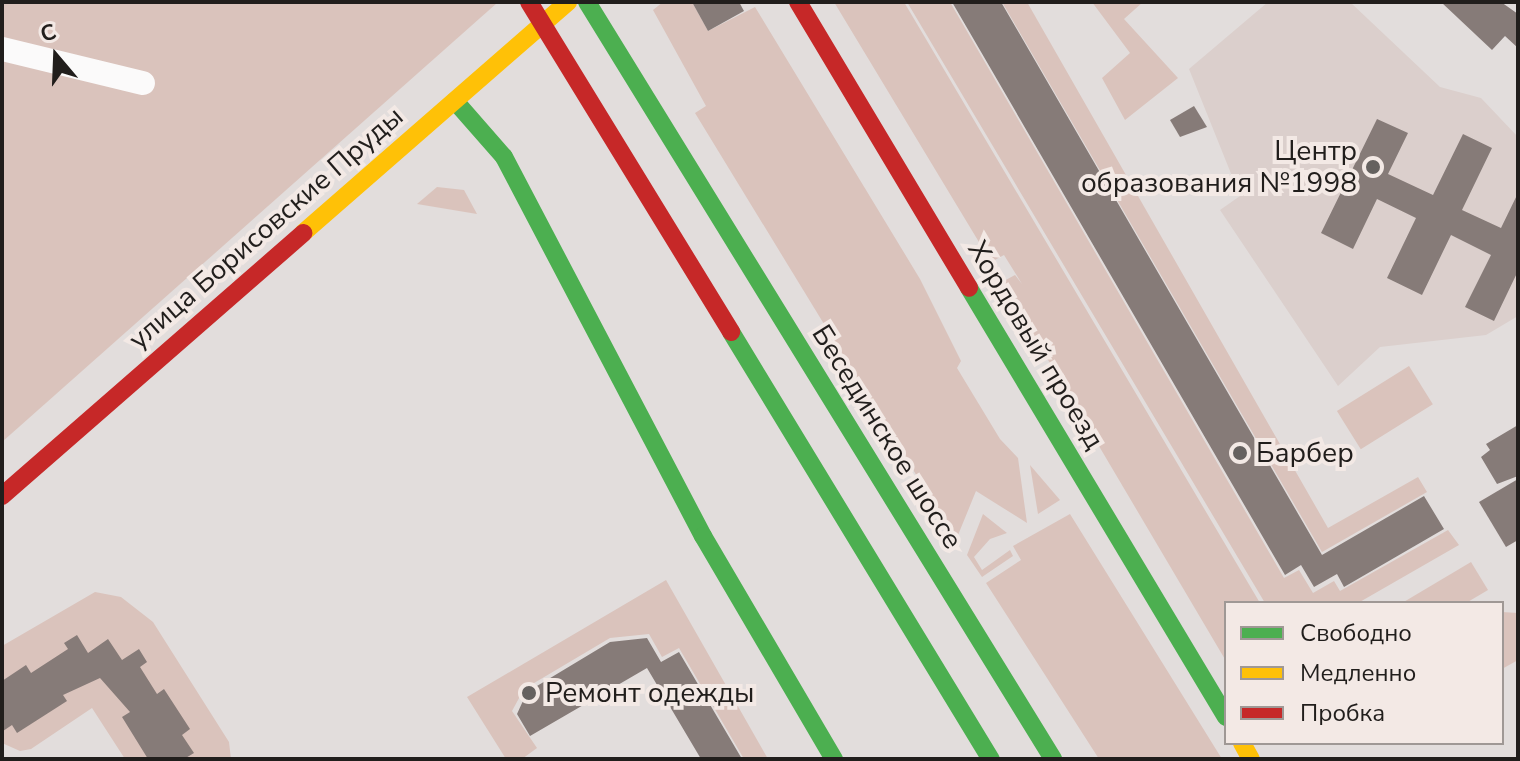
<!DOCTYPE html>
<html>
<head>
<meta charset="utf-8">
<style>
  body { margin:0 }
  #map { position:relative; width:1520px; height:761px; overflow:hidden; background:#e2dddc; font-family:"Nunito Sans",sans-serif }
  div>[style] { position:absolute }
  .built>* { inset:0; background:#dbcfcc }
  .green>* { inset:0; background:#dac3bc; transform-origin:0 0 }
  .building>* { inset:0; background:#867b78 }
  .street>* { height:24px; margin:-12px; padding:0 12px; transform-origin:12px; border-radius:12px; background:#fbfafa }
  .fast>* { height:18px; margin:-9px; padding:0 9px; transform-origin:9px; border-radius:9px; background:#4caf50 }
  .slow>* { height:18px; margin:-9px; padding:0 9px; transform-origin:9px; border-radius:9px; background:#ffc107 }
  .jam>* { height:18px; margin:-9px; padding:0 9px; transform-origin:9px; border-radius:9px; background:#c62828 }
  .dots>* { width:22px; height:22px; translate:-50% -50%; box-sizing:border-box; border:4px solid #f3e9e5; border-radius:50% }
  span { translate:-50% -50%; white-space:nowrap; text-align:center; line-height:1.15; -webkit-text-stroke:8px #f3e9e5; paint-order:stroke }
  .poi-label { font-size:28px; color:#211e1c }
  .right { translate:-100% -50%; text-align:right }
  .left { translate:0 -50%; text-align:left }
  .street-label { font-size:28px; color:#211e1c }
  .frame { position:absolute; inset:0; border:4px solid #211e1c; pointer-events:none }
  .legend { position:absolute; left:1224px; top:601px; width:280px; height:144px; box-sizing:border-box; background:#f3e9e5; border:2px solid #9f9895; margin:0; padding:10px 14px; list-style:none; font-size:24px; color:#211e1c }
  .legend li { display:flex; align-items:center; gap:16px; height:40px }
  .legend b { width:40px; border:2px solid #9f9895 }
  .north { position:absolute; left:16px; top:16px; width:80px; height:80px; -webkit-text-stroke:6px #f3e9e5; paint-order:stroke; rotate:341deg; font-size:22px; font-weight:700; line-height:32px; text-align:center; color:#211e1c }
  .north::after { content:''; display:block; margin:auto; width:28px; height:36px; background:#211e1c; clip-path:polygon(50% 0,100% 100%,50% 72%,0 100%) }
</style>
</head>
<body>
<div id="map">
  <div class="built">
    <i style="clip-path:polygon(1268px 2px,1350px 2px,1440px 87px,1481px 98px,1518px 137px,1518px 316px,1486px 335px,1380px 347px,1338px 386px,1220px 210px,1240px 196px,1189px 69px)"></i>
  </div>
  <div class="green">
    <i style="clip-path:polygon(2px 2px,496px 2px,497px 3px,2px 442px)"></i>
    <i style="clip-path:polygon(663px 2px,692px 2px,708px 31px,755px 7px,920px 279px,961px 361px,957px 368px,1000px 439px,1018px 458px,1027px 523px,976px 491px,956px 540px,695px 113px,706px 106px,653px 10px)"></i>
    <i style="clip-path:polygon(834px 2px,904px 2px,1260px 603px,1226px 603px,1226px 661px,1002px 282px,1015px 275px,1022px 284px,1004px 255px,991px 262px)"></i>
    <i style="clip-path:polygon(907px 2px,950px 2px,1284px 578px,1299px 570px,1313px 593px,1334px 581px,1340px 591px,1448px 530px,1459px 545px,1358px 603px,1265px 603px)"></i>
    <i style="clip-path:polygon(1002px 2px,1027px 2px,1328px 528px,1418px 477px,1427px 492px,1322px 552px)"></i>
    <i style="clip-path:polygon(1092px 2px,1143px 2px,1124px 19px,1178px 78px,1125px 120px,1102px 78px,1130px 53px)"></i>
    <i style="clip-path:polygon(437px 187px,464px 190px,477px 214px,417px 204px)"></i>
    <i style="left:1409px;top:366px;width:45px;height:85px;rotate:58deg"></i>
    <i style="clip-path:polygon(1030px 465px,1060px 500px,1038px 514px)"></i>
    <i style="clip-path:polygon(983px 514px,1007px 533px,990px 539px,974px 557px,982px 570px,1010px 550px,1013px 556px,982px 577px,967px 555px)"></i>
    <i style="clip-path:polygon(1070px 514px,1222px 759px,1099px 759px,986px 583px,1021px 560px,1013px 546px)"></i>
    <i style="clip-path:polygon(1471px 562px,1488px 590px,1466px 603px,1402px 603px)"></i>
    <i style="clip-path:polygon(666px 580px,768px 759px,744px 759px,679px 648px,662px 657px,649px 634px,610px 638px,524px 689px,512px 711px,537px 748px,522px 759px,506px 759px,467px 697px)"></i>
    <i style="clip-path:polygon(95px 592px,121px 597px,153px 622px,229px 742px,231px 759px,125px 759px,92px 708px,31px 749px,20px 751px,2px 743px,2px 646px)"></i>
    <i style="clip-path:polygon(1502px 612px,1518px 613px,1518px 660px,1502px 669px)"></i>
  </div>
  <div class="building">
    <i style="clip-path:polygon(692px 2px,739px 2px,744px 11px,708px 31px)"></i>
    <i style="clip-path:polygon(952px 2px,1001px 2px,1322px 555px,1424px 496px,1444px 529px,1344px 587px,1337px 574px,1314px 587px,1301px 565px,1285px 575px)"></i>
    <i style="clip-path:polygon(1441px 2px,1501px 2px,1518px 14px,1518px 48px,1505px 36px,1492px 50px)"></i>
    <i style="clip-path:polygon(1194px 106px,1207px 127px,1180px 137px,1170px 120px)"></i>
    <i style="clip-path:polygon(1377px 119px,1408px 133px,1388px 174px,1433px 195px,1463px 134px,1492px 148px,1462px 210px,1501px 228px,1518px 193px,1518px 271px,1494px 321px,1465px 307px,1491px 255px,1451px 235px,1422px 295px,1387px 278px,1416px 218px,1377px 199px,1353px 249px,1321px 233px)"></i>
    <i style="clip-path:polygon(1518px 425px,1518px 476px,1497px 484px,1481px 457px,1490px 450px,1486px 444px)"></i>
    <i style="clip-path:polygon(1518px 479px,1518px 540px,1506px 547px,1479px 502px)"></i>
    <i style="clip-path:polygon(77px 635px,88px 653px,108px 639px,122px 660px,139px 649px,147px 662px,140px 667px,157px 694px,164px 689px,190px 729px,182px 735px,194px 753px,184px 759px,148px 759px,122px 717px,130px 712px,100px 678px,63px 695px,67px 701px,17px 733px,12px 725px,3px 731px,2px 681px,26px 665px,31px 673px,68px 649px,64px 643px)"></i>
    <i style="clip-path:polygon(647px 638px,661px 662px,679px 652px,742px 759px,701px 759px,647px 668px,530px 736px,517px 714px,527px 692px,610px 642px)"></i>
  </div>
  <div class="street">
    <i style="left:2px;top:49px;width:145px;rotate:13.6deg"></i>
  </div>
  <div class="fast">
    <i style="left:587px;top:2px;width:889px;rotate:58.38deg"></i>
    <i style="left:455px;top:101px;width:74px;rotate:48.8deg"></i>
    <i style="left:504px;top:157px;width:428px;rotate:62.3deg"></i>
    <i style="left:703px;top:536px;width:259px;rotate:59.6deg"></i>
    <i style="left:969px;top:288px;width:500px;rotate:59.08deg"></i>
    <i style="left:731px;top:332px;width:500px;rotate:58.7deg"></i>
  </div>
  <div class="slow">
    <i style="left:303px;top:233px;width:352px;rotate:-41.1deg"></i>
    <i style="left:1242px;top:743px;width:18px;rotate:61deg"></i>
  </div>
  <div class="jam">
    <i style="left:529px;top:2px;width:387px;rotate:58.5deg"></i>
    <i style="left:798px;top:2px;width:333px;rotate:59.1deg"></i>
    <i style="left:2px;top:496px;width:400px;rotate:-41.1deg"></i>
  </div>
  <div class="dots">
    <i style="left:1373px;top:167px;background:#65615f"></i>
    <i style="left:1240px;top:453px;background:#65615f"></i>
    <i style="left:529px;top:693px;background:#65615f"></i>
  </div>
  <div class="poi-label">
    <span class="right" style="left:1357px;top:167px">Центр<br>образования №1998</span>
    <span class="left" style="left:1256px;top:453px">Барбер</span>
    <span class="left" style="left:545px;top:693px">Ремонт одежды</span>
  </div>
  <div class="street-label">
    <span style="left:266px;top:228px;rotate:-41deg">улица Борисовские Пруды</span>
    <span style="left:1036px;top:345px;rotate:59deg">Хордовый проезд</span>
    <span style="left:887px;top:437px;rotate:58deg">Бесединское шоссе</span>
  </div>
  <div class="frame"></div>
  <ul class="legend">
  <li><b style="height:10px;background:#4caf50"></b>Свободно</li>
  <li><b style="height:10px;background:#ffc107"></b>Медленно</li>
  <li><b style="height:10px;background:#c62828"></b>Пробка</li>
  </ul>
  <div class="north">С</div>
</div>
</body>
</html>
